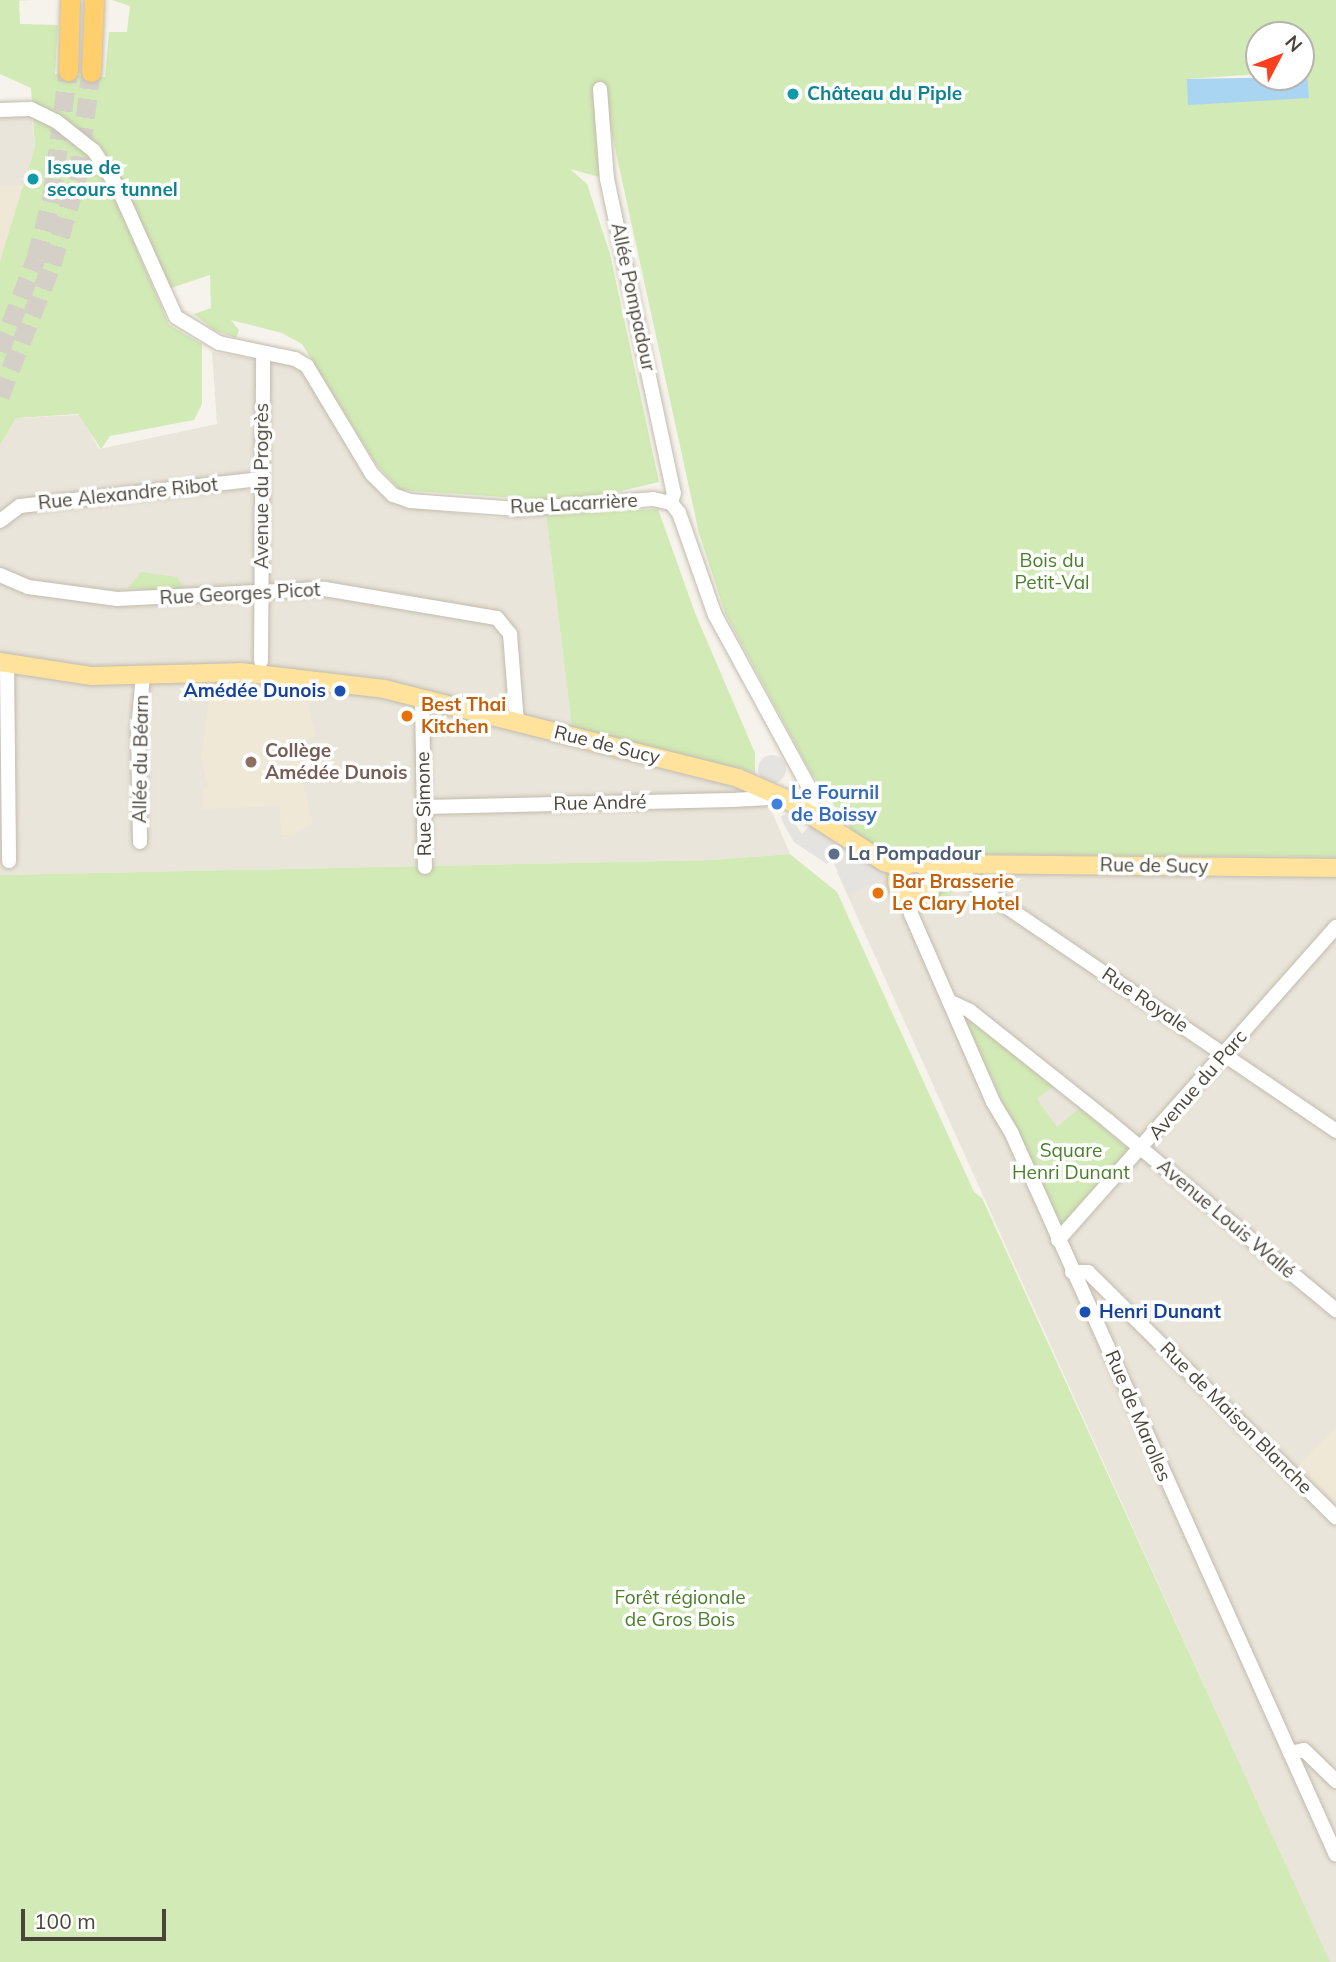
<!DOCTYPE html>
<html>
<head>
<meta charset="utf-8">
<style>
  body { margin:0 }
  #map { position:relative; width:1336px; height:1962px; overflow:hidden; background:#f6f3ec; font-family:Mulish,sans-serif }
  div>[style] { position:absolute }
  .residential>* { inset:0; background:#eae5da }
  .education>* { inset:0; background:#efe8d6 }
  .green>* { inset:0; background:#d2eab5 }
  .parking>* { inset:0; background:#e5e3e0 }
  .round { border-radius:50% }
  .water>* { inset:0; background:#a9d4f2 }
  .highway-tunnel>* { height:19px; margin-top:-9.5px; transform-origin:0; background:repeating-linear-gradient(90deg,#d4d0c8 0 19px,transparent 0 29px) }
  .roads { filter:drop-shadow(0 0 2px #c2bbae) drop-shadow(0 0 2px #c2bbae) }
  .minor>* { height:14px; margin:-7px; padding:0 7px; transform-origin:7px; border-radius:7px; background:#fff }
  .major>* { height:18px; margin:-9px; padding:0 9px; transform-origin:9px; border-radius:9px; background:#ffe39c }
  .major>.ring { margin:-9px; padding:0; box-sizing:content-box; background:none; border:18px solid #ffe39c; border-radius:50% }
  .highway>* { height:19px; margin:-9.5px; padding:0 9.5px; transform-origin:9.5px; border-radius:9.5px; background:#ffcf6e }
  .dots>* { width:19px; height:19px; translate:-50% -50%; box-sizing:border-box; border:4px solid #fff; border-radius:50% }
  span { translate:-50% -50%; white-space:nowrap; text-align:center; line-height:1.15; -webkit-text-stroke:7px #fff; paint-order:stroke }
  .culture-label { font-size:19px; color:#0d838f; font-weight:700 }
  .left { translate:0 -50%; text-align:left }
  .street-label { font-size:19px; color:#4b4439 }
  .park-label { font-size:19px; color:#4a7f2a }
  .transit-label { font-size:19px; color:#164399; font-weight:700 }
  .right { translate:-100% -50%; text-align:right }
  .food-label { font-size:19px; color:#c56008; font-weight:700 }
  .education-label { font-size:19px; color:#785e54; font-weight:700 }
  .shop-label { font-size:19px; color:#366cbe; font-weight:700 }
  .service-label { font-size:19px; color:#4e5e75; font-weight:700 }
  .north { position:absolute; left:1245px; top:21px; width:70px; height:70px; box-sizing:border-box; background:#fff; border:2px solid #b7b4b0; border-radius:50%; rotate:48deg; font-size:19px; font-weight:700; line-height:28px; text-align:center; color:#4b4439 }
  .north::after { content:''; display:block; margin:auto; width:24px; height:32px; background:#fc3f1d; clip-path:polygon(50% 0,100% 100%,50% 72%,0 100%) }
  .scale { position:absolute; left:21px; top:1909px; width:145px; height:32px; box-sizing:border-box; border:4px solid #4b4439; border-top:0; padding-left:9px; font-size:21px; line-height:24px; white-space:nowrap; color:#4b4439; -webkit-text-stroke:5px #fff; paint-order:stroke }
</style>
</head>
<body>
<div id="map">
  <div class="residential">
    <i style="clip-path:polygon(0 106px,31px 106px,35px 147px,0 261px)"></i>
    <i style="clip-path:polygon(212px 352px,289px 365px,305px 373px,360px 465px,409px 507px,495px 518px,546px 514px,572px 728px,755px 772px,790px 854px,711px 860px,0 875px,0 445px,16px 418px,80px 415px,99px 449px,217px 424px)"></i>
    <i style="clip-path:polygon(871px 847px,891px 854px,1336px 857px,1336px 1962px,1329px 1962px,1288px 1871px,837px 872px)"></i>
  </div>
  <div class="education">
    <i style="clip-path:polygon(23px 185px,11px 225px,0 261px,0 187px)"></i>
    <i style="clip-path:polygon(211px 688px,305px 693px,316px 736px,295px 745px,312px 823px,294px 835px,281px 835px,280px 806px,203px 809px,202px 790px,208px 787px,201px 758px)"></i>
    <i style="clip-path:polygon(1336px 1427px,1336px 1507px,1296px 1468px)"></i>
  </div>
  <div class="green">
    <i style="clip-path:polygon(evenodd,0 0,19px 0,20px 24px,58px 25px,55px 74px,105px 77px,109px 32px,127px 32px,130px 6px,112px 0,1336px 0,1336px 857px,891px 854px,856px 836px,811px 773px,725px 613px,699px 533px,603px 93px,607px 179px,570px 169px,587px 184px,610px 254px,659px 482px,575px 502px,400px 490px,376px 464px,302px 344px,282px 333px,231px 320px,239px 330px,236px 338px,214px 330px,194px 314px,211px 308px,210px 275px,171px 288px,115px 167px,110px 185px,169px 325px,202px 344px,202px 404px,194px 420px,110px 436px,101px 449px,78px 414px,16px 418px,0 445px,0 261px,35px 147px,31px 88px,0 74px,0 0,1259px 35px,1301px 35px,1301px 72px,1307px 72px,1308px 98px,1187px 79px,1259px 74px,1259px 35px)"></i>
    <i style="clip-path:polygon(658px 509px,695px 613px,755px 753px,755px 772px,572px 728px,546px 514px)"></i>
    <i style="clip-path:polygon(141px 572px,177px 577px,187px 593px,128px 588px)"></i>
    <i style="clip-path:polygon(790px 854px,837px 892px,974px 1192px,982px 1198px,1330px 1962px,0 1962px,0 875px,711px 860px)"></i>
    <i style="clip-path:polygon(945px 876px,954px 877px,958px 884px,944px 904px,919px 915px)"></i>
    <i style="clip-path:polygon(971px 1019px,1053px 1086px,1037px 1099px,1057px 1127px,1080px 1108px,1128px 1149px,1066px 1223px,1058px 1224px,967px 1023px)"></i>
  </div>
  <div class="parking">
    <i class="round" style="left:758px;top:755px;width:28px;height:28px"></i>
    <i style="clip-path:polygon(789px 814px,802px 834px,810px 825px,877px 868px,885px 878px,848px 895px,832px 859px,827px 864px,794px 842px,782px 821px,781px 816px)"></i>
  </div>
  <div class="water">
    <i style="clip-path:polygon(1301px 72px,1307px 72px,1309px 98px,1188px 105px,1187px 79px,1301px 77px)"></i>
  </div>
  <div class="highway-tunnel">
    <i style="left:0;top:351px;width:100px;rotate:-68.8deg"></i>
    <i style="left:36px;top:258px;width:63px;rotate:-75.3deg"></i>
    <i style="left:52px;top:197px;width:127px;rotate:-82.8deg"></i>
    <i style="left:0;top:396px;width:142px;rotate:-68.5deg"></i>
    <i style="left:52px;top:264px;width:93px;rotate:-73.7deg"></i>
    <i style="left:78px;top:175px;width:104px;rotate:-82.8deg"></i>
  </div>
  <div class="roads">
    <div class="minor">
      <i style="left:600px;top:89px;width:90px;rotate:85.6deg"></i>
      <i style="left:607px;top:179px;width:321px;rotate:78deg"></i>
      <i style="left:674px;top:493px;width:10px;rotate:107deg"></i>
      <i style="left:0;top:110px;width:31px;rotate:-2deg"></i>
      <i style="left:31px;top:109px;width:28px;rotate:26deg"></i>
      <i style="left:56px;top:121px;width:48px;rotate:38.3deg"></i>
      <i style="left:94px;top:151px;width:44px;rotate:57deg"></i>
      <i style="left:118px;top:188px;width:141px;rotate:65.8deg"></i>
      <i style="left:176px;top:317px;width:50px;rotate:31.2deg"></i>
      <i style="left:219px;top:343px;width:78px;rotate:11.9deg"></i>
      <i style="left:295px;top:359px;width:14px;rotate:30deg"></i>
      <i style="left:307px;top:366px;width:126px;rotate:59deg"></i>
      <i style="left:372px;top:474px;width:30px;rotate:45deg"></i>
      <i style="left:393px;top:495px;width:18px;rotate:19deg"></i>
      <i style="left:410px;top:501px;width:108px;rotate:4.2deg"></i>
      <i style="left:518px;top:509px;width:135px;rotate:-4.2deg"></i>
      <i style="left:653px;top:499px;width:18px;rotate:13deg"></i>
      <i style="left:671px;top:503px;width:13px;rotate:51deg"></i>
      <i style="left:679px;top:513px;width:108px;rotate:70.6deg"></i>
      <i style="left:715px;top:615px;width:198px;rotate:61.4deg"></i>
      <i style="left:810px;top:789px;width:28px;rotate:84deg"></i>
      <i style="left:0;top:521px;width:25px;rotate:-37deg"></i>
      <i style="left:20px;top:506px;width:243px;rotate:-6.4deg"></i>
      <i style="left:0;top:575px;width:30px;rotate:23deg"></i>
      <i style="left:28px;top:587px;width:90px;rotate:7.7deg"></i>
      <i style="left:117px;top:599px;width:208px;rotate:-2.8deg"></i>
      <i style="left:325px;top:589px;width:174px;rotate:9.6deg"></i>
      <i style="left:497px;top:618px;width:21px;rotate:51deg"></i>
      <i style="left:510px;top:634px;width:89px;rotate:85.5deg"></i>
      <i style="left:261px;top:661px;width:308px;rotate:-89.6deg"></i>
      <i style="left:7px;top:664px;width:197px;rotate:89.4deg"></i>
      <i style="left:422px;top:699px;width:168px;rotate:89deg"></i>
      <i style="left:425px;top:807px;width:307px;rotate:-1.3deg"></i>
      <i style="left:732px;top:800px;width:33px;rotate:-3deg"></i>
      <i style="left:765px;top:798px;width:10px;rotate:-45deg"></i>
      <i style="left:140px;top:842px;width:112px;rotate:-91deg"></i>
      <i style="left:138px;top:730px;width:55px;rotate:-84.8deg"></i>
      <i style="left:960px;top:864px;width:21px;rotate:61deg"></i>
      <i style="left:970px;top:882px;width:443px;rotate:34.2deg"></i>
      <i style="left:910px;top:899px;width:15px;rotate:86deg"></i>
      <i style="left:911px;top:914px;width:205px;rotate:66.4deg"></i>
      <i style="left:993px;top:1102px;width:37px;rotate:59deg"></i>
      <i style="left:1012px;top:1134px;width:790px;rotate:65.8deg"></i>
      <i style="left:949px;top:1001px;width:23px;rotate:25deg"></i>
      <i style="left:970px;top:1011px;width:175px;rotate:38.5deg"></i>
      <i style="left:1107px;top:1120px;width:298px;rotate:39.7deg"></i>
      <i style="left:1058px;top:1240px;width:419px;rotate:-48.4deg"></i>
      <i style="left:1072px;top:1272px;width:16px"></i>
      <i style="left:1088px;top:1272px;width:349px;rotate:44.7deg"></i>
      <i style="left:1290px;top:1753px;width:14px;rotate:-12deg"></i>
      <i style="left:1304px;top:1750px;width:45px;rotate:44.1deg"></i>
    </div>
    <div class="major">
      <i style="left:0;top:662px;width:93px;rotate:8.7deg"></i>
      <i style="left:92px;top:676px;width:148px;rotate:-1.5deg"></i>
      <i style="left:240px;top:672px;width:145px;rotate:6.7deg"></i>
      <i style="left:384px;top:689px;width:365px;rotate:14.1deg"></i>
      <i style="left:738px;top:778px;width:52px;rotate:23.6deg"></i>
      <i style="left:786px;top:799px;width:117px;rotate:32.7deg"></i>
      <i style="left:884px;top:862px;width:19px;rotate:16deg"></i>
      <i class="ring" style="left:897px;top:863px;width:18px;height:18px"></i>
      <i style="left:931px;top:873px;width:30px;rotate:-17deg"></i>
      <i style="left:960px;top:864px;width:376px;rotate:0.6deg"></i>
    </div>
    <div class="highway">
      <i style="left:68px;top:71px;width:71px;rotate:-88.4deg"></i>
      <i style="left:91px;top:72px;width:72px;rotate:-87.6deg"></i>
    </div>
  </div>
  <div class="dots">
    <i style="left:793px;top:94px;background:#0f9aa8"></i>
    <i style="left:33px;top:179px;background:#0f9aa8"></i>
    <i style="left:340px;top:691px;background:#1a4fb4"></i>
    <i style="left:407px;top:716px;background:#e8710a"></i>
    <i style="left:251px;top:762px;background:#8d6e63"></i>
    <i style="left:777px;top:804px;background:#3f7fe0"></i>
    <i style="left:834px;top:854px;background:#5c6f8a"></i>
    <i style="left:878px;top:893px;background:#e8710a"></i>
    <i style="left:1085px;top:1312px;background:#1a4fb4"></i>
  </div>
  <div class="culture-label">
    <span class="left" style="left:807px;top:94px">Château du Piple</span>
    <span class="left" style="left:47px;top:179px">Issue de<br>secours tunnel</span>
  </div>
  <div class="street-label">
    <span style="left:633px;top:297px;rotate:78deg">Allée Pompadour</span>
    <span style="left:262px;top:486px;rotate:-90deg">Avenue du Progrès</span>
    <span style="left:128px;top:494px;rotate:-6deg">Rue Alexandre Ribot</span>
    <span style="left:574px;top:504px;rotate:-3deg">Rue Lacarrière</span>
    <span style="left:240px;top:594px;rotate:-3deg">Rue Georges Picot</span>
    <span style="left:607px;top:745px;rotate:14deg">Rue de Sucy</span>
    <span style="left:141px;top:759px;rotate:-89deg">Allée du Béarn</span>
    <span style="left:600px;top:803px;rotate:-1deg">Rue André</span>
    <span style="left:424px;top:804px;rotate:-91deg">Rue Simone</span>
    <span style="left:1154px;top:866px;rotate:1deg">Rue de Sucy</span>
    <span style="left:1145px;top:1000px;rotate:34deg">Rue Royale</span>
    <span style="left:1198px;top:1085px;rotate:-49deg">Avenue du Parc</span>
    <span style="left:1226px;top:1219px;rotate:40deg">Avenue Louis Wallé</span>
    <span style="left:1138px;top:1416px;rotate:67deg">Rue de Marolles</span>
    <span style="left:1236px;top:1418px;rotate:45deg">Rue de Maison Blanche</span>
  </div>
  <div class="park-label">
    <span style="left:1052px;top:572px">Bois du<br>Petit-Val</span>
    <span style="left:1071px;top:1162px">Square<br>Henri Dunant</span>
    <span style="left:680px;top:1609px">Forêt régionale<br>de Gros Bois</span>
  </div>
  <div class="transit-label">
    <span class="right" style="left:326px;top:691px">Amédée Dunois</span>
    <span class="left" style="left:1099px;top:1312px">Henri Dunant</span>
  </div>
  <div class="food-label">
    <span class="left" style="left:421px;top:716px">Best Thai<br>Kitchen</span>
    <span class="left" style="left:892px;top:893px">Bar Brasserie<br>Le Clary Hotel</span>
  </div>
  <div class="education-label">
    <span class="left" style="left:265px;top:762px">Collège<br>Amédée Dunois</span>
  </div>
  <div class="shop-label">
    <span class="left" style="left:791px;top:804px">Le Fournil<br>de Boissy</span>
  </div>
  <div class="service-label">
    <span class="left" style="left:848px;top:854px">La Pompadour</span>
  </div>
  <div class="north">N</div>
  <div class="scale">100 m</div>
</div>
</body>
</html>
